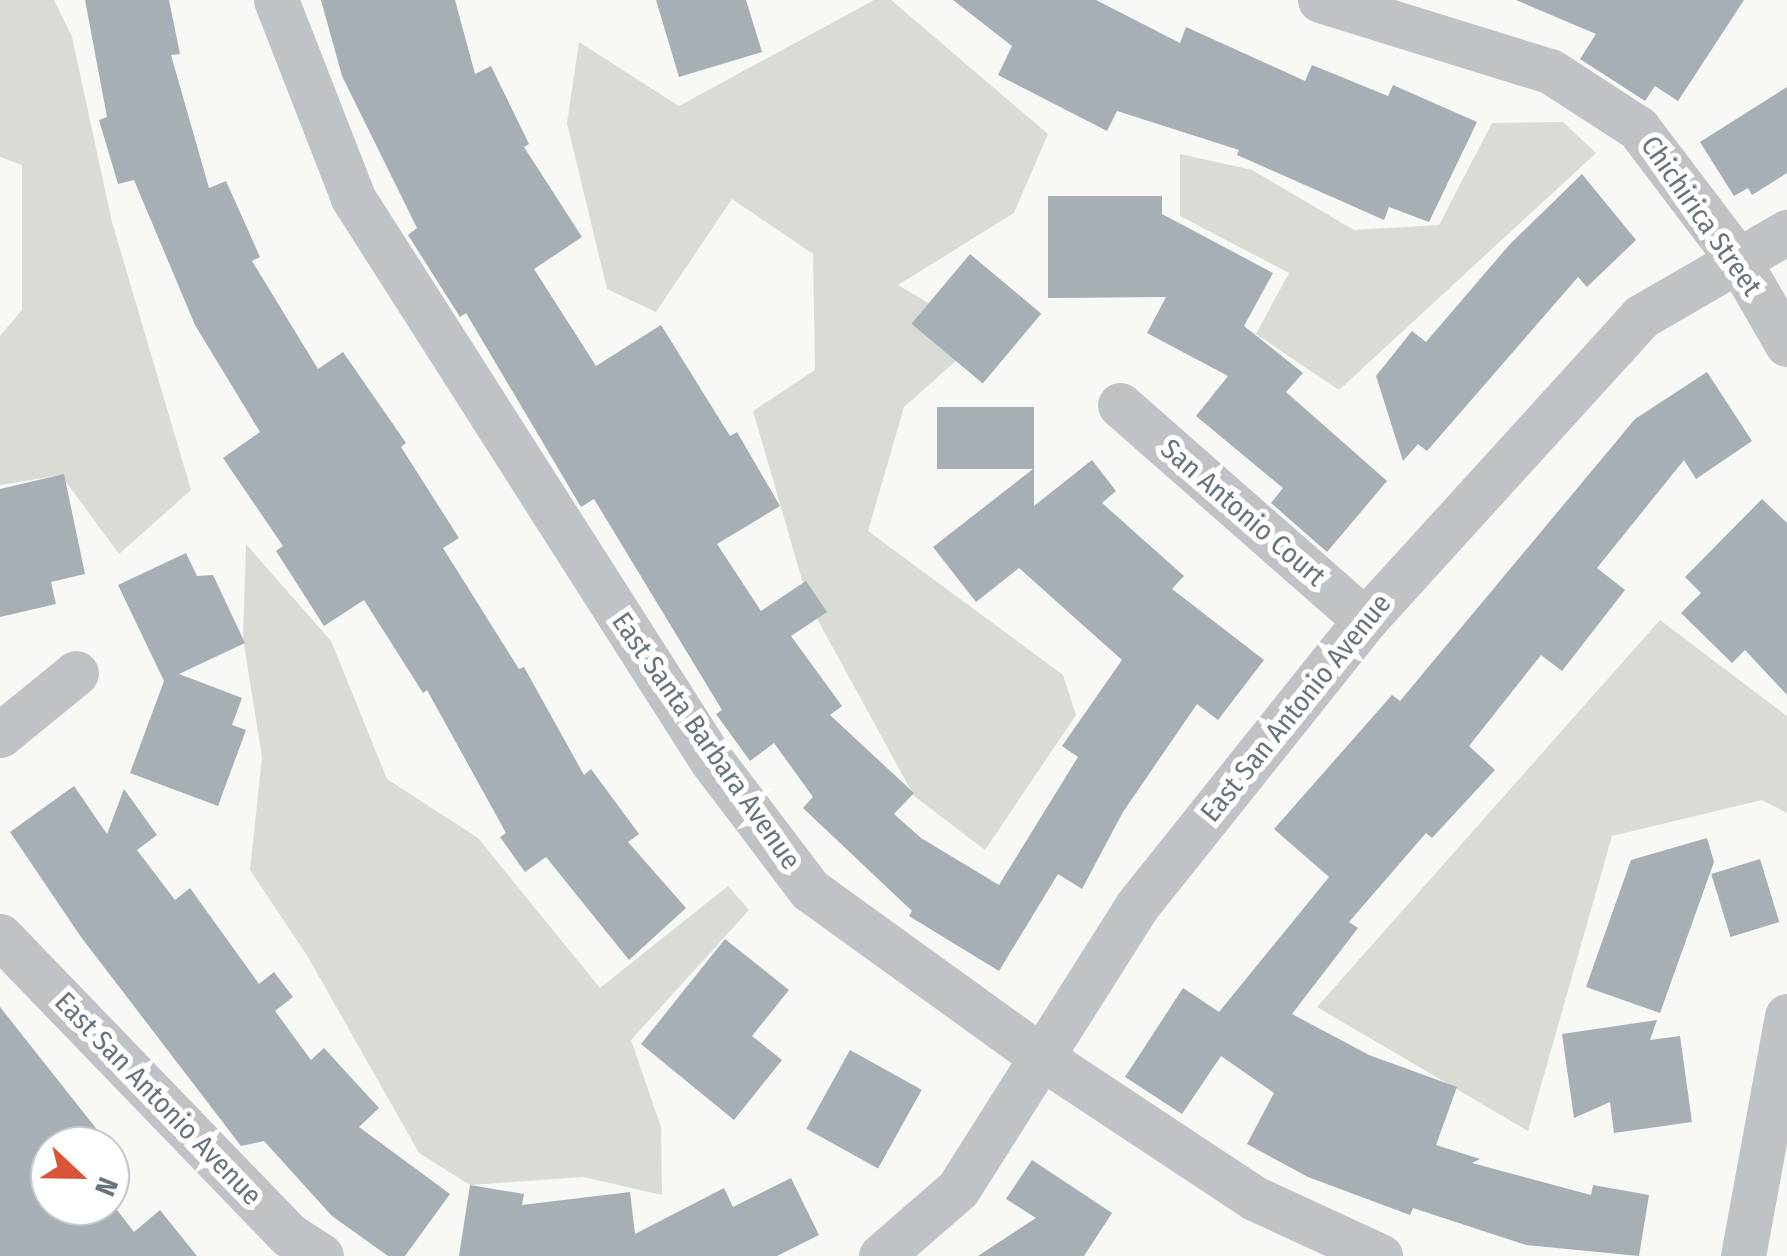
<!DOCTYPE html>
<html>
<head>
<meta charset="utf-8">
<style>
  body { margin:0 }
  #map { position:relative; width:1787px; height:1256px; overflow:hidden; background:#f8f8f5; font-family:"Fira Sans Condensed",sans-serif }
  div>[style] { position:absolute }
  .green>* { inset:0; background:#d8dcd5 }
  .building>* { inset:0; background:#a7aeb4; transform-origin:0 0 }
  .minor>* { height:45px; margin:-22.5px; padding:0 22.5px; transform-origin:22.5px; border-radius:22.5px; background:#bfc3c6 }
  span { translate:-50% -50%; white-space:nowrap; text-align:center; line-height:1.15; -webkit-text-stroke:10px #fff; paint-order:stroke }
  .street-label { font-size:28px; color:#65747e }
  .north { position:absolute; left:30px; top:1126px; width:100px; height:100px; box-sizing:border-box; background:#fff; border:2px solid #c1c7cb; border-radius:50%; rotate:112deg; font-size:28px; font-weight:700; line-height:40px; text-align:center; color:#65747e }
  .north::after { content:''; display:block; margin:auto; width:35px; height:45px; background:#d85535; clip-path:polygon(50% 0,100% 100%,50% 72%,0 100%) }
</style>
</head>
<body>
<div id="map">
  <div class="green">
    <i style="clip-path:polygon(0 0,54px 0,72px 37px,112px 222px,191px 490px,119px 554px,61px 475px,0 485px,0 336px,22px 310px,22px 165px,0 157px)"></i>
    <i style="clip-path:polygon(874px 0,891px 0,1048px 134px,1014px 213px,898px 285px,969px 327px,957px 360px,904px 407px,868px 531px,1063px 675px,1076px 715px,985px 850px,914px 796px,809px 604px,753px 411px,815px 370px,813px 254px,732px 199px,656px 312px,607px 289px,567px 123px,579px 42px,679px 106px)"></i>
    <i style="clip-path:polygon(1563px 122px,1596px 153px,1339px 390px,1256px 334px,1289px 273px,1180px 216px,1180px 154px,1252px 170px,1354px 230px,1439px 225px,1492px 123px)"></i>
    <i style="clip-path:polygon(246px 544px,331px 641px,387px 779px,478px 838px,600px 988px,728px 886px,749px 910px,631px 1040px,661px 1127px,662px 1195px,583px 1177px,470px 1185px,419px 1153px,308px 957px,250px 870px,262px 757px,243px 638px)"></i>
    <i style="clip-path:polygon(1660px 620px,1787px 716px,1787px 813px,1762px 800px,1612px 836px,1528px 1131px,1317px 1007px)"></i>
  </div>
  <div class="building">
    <i style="clip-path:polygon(85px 0,169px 0,180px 54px,171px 55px,209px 188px,226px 181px,260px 257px,252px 261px,318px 369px,343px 352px,406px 443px,401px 447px,459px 538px,443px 548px,519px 669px,524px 667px,584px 775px,591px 769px,639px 834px,628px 842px,686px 908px,629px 960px,546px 857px,525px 872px,500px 837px,506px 833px,427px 690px,423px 693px,364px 600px,324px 626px,276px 551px,283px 546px,223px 458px,260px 432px,195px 325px,134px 180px,118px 184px,99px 120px,107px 117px)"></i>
    <i style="clip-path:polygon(321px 0,455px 0,475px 74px,491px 66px,529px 144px,524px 147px,582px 237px,534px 269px,596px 366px,661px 325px,730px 436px,737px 432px,780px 506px,717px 544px,761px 611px,806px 581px,827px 612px,791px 636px,842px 706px,830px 715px,914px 793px,894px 814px,921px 838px,999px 885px,1078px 757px,1062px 746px,1122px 660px,1019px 568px,976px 602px,933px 547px,1033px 469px,937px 469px,937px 407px,1034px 407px,1034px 506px,1092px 460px,1116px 491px,1102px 503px,1184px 576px,1172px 589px,1264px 660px,1218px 720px,1197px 704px,1123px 812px,1082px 889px,1058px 874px,999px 971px,909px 916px,912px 911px,803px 808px,813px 797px,774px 743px,750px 761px,716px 714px,722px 710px,594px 499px,581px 507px,466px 313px,460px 317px,408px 235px,417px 228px,342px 76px)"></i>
    <i style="clip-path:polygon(656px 0,746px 0,762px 52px,679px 77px)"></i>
    <i style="clip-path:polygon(953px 0,1096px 0,1180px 43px,1186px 27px,1305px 81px,1312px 65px,1388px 96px,1393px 85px,1477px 122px,1429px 222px,1389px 207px,1384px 220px,1237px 155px,1239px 150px,1117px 111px,1107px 131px,998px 75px,1012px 46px)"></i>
    <i style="clip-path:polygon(1516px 0,1744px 0,1678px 101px,1655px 86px,1645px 101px,1580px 59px,1596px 34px)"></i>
    <i style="clip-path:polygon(1787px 87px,1787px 173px,1752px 195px,1748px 188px,1734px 196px,1700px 142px)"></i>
    <i style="clip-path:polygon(1582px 174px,1636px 240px,1587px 287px,1578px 277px,1427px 451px,1418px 444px,1403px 461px,1376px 376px,1412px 331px,1426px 342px,1510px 244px)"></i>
    <i style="clip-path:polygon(1048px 196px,1162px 196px,1162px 214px,1273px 273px,1244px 326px,1303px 373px,1286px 392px,1387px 481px,1327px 552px,1271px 503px,1283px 488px,1196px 416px,1228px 376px,1147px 333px,1166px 297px,1048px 298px)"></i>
    <i style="left:970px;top:254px;width:93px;height:91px;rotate:40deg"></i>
    <i style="clip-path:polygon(1707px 372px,1752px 441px,1696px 479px,1684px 460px,1597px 568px,1625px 590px,1562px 671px,1541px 655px,1469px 746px,1495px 770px,1432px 838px,1426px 833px,1349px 922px,1358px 928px,1292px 1014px,1369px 1055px,1457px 1087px,1436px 1145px,1480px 1159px,1472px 1163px,1591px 1195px,1593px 1185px,1649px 1195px,1639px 1256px,1526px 1245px,1413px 1208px,1410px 1215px,1308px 1177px,1247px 1144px,1274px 1093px,1221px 1056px,1182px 1114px,1125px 1077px,1183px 988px,1219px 1012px,1329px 877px,1274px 829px,1392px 695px,1400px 701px,1635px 419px)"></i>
    <i style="clip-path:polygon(64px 474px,85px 574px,51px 582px,56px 604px,0 617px,0 489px)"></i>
    <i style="clip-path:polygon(1762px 499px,1787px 523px,1787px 695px,1745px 650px,1732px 663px,1681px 613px,1701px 593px,1685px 577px)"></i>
    <i style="clip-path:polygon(186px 553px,197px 576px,213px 575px,245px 643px,179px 674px,242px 698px,232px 725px,246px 730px,218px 806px,130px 773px,164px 681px,118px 585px)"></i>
    <i style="clip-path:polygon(74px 786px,107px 834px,124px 789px,157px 835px,137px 850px,175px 900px,190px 888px,259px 984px,274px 972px,293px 997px,275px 1011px,311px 1060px,324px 1048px,379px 1108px,359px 1127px,450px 1194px,405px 1256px,388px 1256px,332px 1216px,264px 1141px,241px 1146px,81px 937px,10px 832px)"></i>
    <i style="clip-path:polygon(1707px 838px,1714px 862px,1660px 1013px,1586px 987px,1631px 860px)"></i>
    <i style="left:1760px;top:859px;width:66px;height:51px;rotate:73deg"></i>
    <i style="clip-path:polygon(725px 939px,789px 990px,752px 1036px,782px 1060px,734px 1120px,641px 1044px)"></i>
    <i style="clip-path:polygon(0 1007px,110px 1146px,50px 1146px,50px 1206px,114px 1206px,134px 1232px,160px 1210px,197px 1256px,0 1256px)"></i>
    <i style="clip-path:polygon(1657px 1020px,1650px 1040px,1680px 1036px,1692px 1122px,1614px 1133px,1610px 1102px,1574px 1118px,1562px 1034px)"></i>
    <i style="left:850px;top:1050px;width:82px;height:90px;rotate:29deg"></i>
    <i style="clip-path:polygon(1032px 1160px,1112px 1213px,1084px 1256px,978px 1256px,1036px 1218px,1006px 1199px)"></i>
    <i style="clip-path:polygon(791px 1178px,819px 1235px,777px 1256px,459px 1256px,470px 1185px,524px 1194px,522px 1205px,630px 1192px,635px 1234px,724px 1188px,733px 1207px)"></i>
  </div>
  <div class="minor">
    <i style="left:276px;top:0;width:212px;rotate:68.7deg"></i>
    <i style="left:353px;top:198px;width:668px;rotate:57.48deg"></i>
    <i style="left:712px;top:761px;width:162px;rotate:52.8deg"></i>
    <i style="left:810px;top:890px;width:289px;rotate:35.8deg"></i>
    <i style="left:1044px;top:1059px;width:252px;rotate:33.5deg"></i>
    <i style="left:1254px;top:1198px;width:139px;rotate:24.7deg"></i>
    <i style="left:1320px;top:0;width:241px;rotate:17.2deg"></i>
    <i style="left:1550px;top:71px;width:105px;rotate:32.9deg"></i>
    <i style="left:1638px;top:128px;width:167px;rotate:52.8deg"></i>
    <i style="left:1739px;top:261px;width:96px;rotate:60deg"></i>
    <i style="left:1120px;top:405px;width:326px;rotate:41.3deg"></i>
    <i style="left:0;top:735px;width:98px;rotate:-39.2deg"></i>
    <i style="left:0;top:936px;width:416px;rotate:46deg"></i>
    <i style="left:289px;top:1235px;width:38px;rotate:33deg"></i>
    <i style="left:881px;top:1256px;width:102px;rotate:-41deg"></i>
    <i style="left:958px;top:1189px;width:333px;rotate:-57.7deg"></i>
    <i style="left:1136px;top:907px;width:367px;rotate:-51.4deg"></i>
    <i style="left:1365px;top:620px;width:411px;rotate:-47.7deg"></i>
    <i style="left:1642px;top:316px;width:168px;rotate:-30.1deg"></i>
    <i style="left:1743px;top:1256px;width:244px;rotate:-79.6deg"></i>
  </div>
  <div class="street-label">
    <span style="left:1701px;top:216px;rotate:55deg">Chichirica Street</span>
    <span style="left:1243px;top:513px;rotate:41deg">San Antonio Court</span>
    <span style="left:1296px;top:708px;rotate:-51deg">East San Antonio Avenue</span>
    <span style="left:706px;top:741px;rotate:55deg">East Santa Barbara Avenue</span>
    <span style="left:158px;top:1099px;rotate:46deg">East San Antonio Avenue</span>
  </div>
  <div class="north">N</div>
</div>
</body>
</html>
